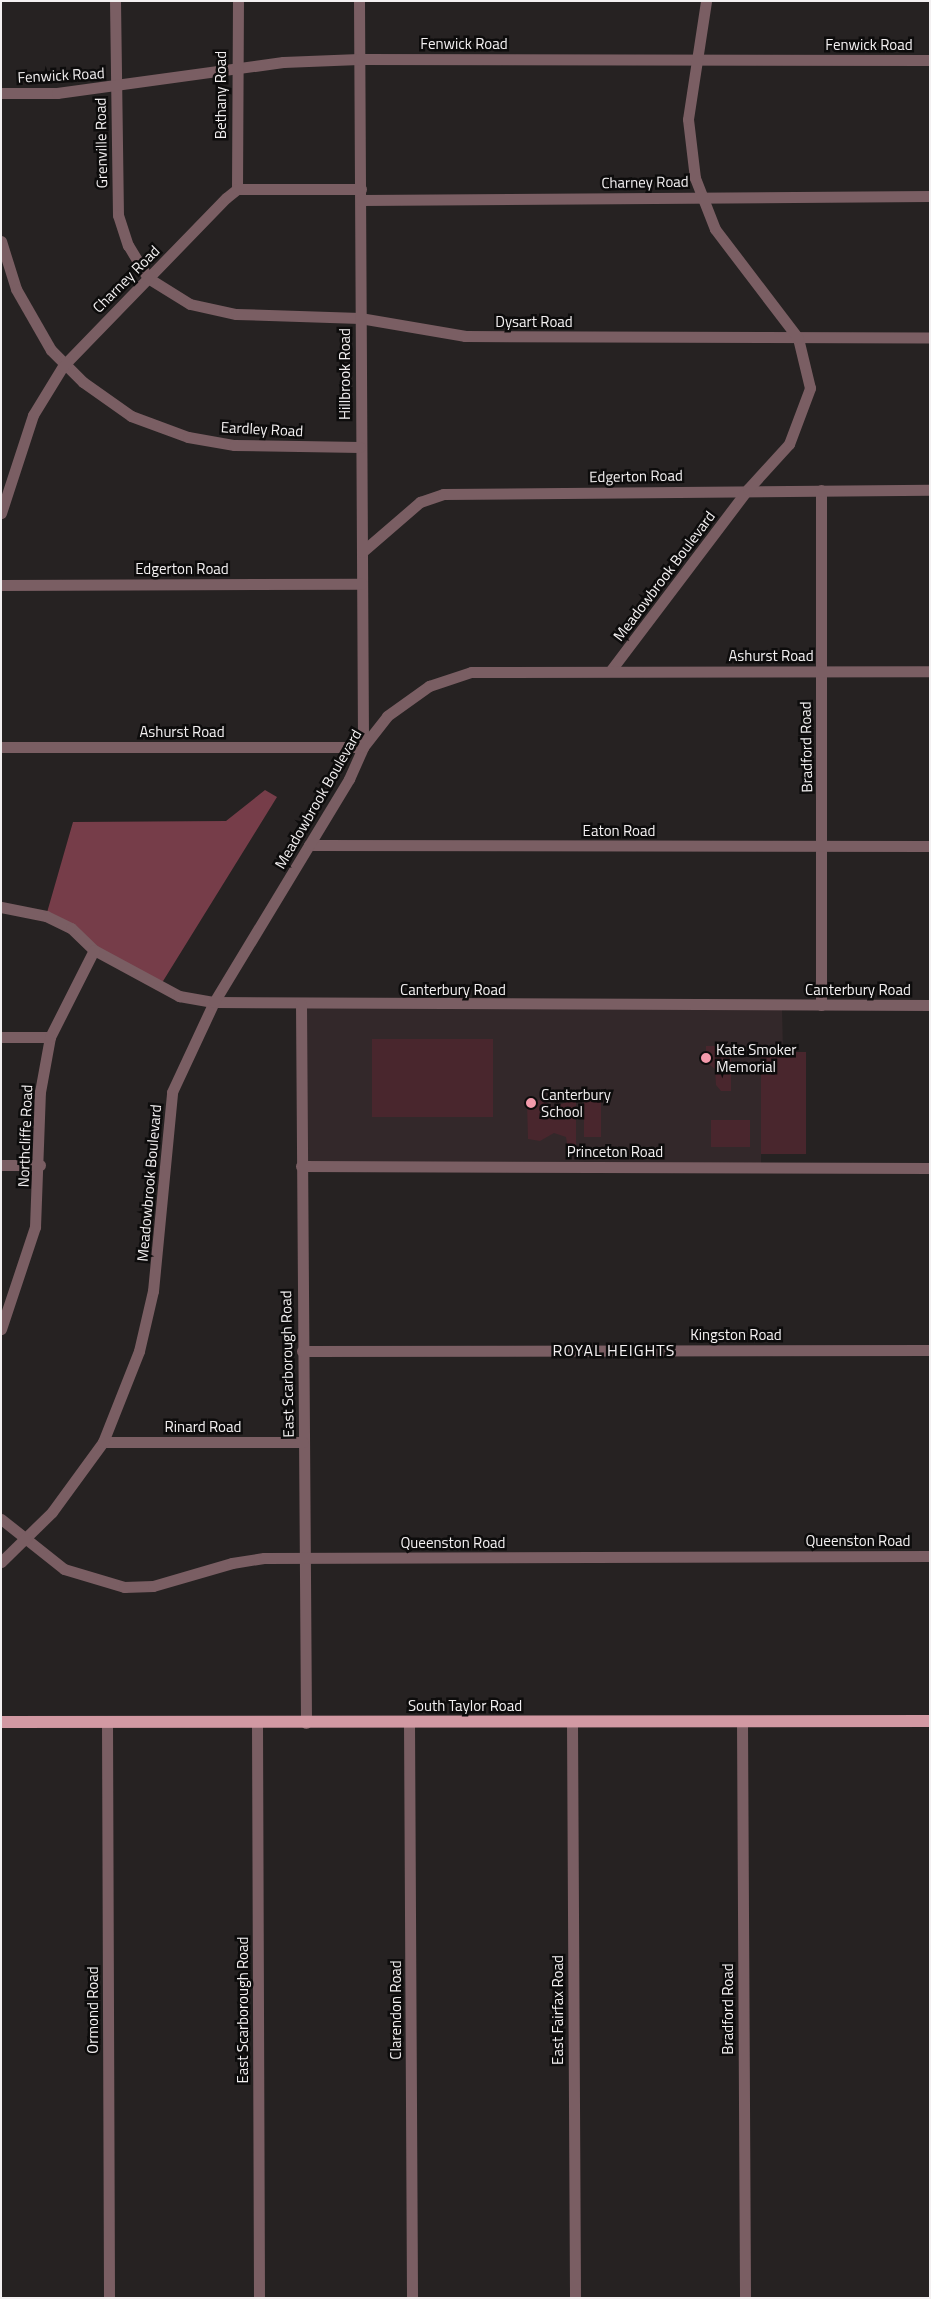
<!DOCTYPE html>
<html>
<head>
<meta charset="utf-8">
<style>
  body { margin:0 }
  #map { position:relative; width:931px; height:2299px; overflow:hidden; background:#262222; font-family:"Titillium Web",sans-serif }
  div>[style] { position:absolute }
  .built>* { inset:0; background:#33282a }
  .green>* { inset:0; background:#49262d; transform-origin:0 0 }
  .forest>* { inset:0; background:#763d49 }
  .minor>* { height:11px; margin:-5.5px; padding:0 5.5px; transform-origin:5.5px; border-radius:5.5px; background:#7a5e63 }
  .major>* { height:12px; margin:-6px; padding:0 6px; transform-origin:6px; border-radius:6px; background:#d299a3 }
  .dots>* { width:14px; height:14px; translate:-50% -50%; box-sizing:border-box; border:2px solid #0d0c0c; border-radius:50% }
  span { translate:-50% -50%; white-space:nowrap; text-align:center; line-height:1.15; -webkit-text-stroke:5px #0d0c0c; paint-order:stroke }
  .street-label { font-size:15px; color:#f3f0f1 }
  .poi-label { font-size:15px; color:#f3f0f1 }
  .left { translate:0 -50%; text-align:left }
  .neighbourhood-label { font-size:16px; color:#f3f0f1; letter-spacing:1px }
  .frame { position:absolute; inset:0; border:2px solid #f3f0f1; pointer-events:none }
</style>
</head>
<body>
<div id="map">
  <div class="built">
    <i style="clip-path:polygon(301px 1004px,782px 1006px,783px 1052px,761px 1052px,761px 1168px,301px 1166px)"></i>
  </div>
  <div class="green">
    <i style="left:372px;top:1039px;width:121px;height:78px"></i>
    <i style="clip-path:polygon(706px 1046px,731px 1046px,731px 1091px,721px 1091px,716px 1085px,715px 1069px,706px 1062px)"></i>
    <i style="left:761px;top:1052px;width:45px;height:102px"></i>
    <i style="clip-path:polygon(568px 1094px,576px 1094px,576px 1150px,568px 1150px,566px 1137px,554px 1133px,540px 1141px,528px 1139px,527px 1102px,541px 1100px,553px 1107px,567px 1102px)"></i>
    <i style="left:584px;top:1094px;width:17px;height:43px"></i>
    <i style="left:711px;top:1120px;width:39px;height:27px"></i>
  </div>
  <div class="forest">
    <i style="clip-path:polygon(265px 790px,277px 797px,160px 986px,46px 916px,73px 822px,226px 821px)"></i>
  </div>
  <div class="minor">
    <i style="left:115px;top:1px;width:214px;rotate:89.2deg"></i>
    <i style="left:118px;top:215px;width:32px;rotate:72deg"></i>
    <i style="left:128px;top:245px;width:39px;rotate:59deg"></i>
    <i style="left:148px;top:278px;width:49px;rotate:31.8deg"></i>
    <i style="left:190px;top:304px;width:47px;rotate:12.3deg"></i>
    <i style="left:236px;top:314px;width:124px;rotate:1.8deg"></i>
    <i style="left:360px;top:318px;width:107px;rotate:9.7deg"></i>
    <i style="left:465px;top:336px;width:465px;rotate:0.2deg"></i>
    <i style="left:359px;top:1px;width:746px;rotate:89.69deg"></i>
    <i style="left:1px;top:93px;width:56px"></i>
    <i style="left:57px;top:93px;width:228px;rotate:-7.8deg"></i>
    <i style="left:283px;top:62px;width:76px;rotate:-2.3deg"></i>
    <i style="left:359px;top:59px;width:571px;rotate:0.1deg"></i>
    <i style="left:237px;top:189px;width:188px;rotate:-89.7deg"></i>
    <i style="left:361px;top:200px;width:569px;rotate:-0.4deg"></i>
    <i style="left:1px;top:241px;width:50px;rotate:72.6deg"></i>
    <i style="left:16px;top:289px;width:70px;rotate:60.2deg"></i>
    <i style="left:51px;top:350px;width:45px;rotate:45deg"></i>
    <i style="left:83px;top:382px;width:59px;rotate:35.3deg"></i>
    <i style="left:131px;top:416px;width:61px;rotate:20.2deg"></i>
    <i style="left:188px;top:437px;width:47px;rotate:9.9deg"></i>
    <i style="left:234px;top:445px;width:126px;rotate:0.9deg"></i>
    <i style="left:821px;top:490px;width:515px;rotate:90deg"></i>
    <i style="left:1px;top:513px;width:103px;rotate:-71.9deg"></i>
    <i style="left:33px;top:415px;width:57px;rotate:-58.5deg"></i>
    <i style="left:63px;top:366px;width:234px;rotate:-45.9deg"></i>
    <i style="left:226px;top:198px;width:14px;rotate:-39deg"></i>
    <i style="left:237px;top:189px;width:124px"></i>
    <i style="left:362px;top:552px;width:77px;rotate:-40.8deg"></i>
    <i style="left:420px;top:502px;width:24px;rotate:-19deg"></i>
    <i style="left:443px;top:494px;width:487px;rotate:-0.5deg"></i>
    <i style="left:1px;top:585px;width:361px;rotate:-0.2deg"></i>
    <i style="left:611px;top:670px;width:227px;rotate:-52.9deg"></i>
    <i style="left:748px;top:489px;width:61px;rotate:-47.7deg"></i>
    <i style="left:789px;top:444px;width:60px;rotate:-69.4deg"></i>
    <i style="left:810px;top:388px;width:51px;rotate:-103.5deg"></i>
    <i style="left:798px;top:338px;width:137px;rotate:-127.3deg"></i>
    <i style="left:715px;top:229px;width:55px;rotate:-111.4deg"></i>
    <i style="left:695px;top:178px;width:59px;rotate:-96.8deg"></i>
    <i style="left:688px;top:119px;width:119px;rotate:-81.3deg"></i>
    <i style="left:1px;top:747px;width:362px"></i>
    <i style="left:309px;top:845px;width:621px;rotate:0.09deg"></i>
    <i style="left:1px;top:907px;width:46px;rotate:11.3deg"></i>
    <i style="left:46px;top:916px;width:28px;rotate:26deg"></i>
    <i style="left:71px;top:928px;width:32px;rotate:44deg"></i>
    <i style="left:94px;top:950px;width:97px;rotate:28.4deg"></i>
    <i style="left:179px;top:996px;width:36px;rotate:10deg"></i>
    <i style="left:214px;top:1002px;width:716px;rotate:0.24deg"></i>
    <i style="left:301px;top:1004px;width:719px;rotate:89.6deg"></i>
    <i style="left:1px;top:1037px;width:49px"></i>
    <i style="left:1px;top:1165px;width:39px"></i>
    <i style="left:301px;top:1166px;width:629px;rotate:0.18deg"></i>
    <i style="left:1px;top:1329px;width:108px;rotate:-71.6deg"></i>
    <i style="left:35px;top:1227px;width:135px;rotate:-87.9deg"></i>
    <i style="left:40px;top:1092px;width:56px;rotate:-79.7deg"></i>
    <i style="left:50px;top:1037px;width:97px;rotate:-63.2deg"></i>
    <i style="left:302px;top:1351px;width:628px;rotate:-0.09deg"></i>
    <i style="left:103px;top:1442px;width:200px"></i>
    <i style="left:1px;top:1519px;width:80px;rotate:38.4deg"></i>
    <i style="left:64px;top:1569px;width:63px;rotate:16.7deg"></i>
    <i style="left:124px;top:1587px;width:29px;rotate:-2deg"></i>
    <i style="left:153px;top:1586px;width:82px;rotate:-16.2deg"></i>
    <i style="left:232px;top:1563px;width:32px;rotate:-9deg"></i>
    <i style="left:264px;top:1558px;width:666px;rotate:-0.17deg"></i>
    <i style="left:1px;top:1562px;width:71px;rotate:-44.4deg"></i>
    <i style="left:52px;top:1512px;width:87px;rotate:-53.9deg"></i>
    <i style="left:103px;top:1442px;width:98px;rotate:-68.4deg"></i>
    <i style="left:139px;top:1351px;width:62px;rotate:-76.9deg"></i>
    <i style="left:153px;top:1291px;width:200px;rotate:-84.5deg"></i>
    <i style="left:172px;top:1092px;width:99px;rotate:-65deg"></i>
    <i style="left:214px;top:1002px;width:261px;rotate:-58.8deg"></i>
    <i style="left:349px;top:779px;width:35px;rotate:-66deg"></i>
    <i style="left:363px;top:747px;width:39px;rotate:-52deg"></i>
    <i style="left:387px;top:716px;width:52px;rotate:-35.5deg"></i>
    <i style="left:429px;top:686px;width:44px;rotate:-18.4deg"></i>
    <i style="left:471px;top:672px;width:459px;rotate:-0.1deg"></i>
    <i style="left:742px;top:1721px;width:577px;rotate:89.7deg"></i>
    <i style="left:107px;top:1722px;width:576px;rotate:89.8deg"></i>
    <i style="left:409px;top:1722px;width:576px;rotate:89.7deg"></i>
    <i style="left:572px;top:1722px;width:576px;rotate:89.7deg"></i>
    <i style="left:257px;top:1723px;width:575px;rotate:89.8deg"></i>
  </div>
  <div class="major">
    <i style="left:1px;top:1722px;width:929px;rotate:-0.06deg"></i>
  </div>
  <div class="dots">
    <i style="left:706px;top:1058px;background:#f39aab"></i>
    <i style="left:531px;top:1103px;background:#f39aab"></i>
  </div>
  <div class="street-label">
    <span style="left:464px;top:44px">Fenwick Road</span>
    <span style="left:869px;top:45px">Fenwick Road</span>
    <span style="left:61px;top:75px;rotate:-3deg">Fenwick Road</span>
    <span style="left:221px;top:95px;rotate:-90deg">Bethany Road</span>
    <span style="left:101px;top:143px;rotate:-91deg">Grenville Road</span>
    <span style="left:645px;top:182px;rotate:-1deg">Charney Road</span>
    <span style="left:126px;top:279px;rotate:-45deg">Charney Road</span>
    <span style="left:534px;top:322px">Dysart Road</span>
    <span style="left:345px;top:374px;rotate:-90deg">Hillbrook Road</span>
    <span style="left:262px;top:429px;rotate:3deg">Eardley Road</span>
    <span style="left:636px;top:476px;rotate:-1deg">Edgerton Road</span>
    <span style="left:182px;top:569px">Edgerton Road</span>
    <span style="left:664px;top:576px;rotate:-53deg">Meadowbrook Boulevard</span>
    <span style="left:771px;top:656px">Ashurst Road</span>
    <span style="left:182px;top:732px">Ashurst Road</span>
    <span style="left:806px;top:747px;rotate:-91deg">Bradford Road</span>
    <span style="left:318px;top:799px;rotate:-60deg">Meadowbrook Boulevard</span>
    <span style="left:619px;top:831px">Eaton Road</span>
    <span style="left:453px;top:990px">Canterbury Road</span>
    <span style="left:858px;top:990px">Canterbury Road</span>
    <span style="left:25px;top:1136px;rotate:-88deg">Northcliffe Road</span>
    <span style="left:615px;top:1152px">Princeton Road</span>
    <span style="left:149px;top:1183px;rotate:-85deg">Meadowbrook Boulevard</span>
    <span style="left:736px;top:1335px">Kingston Road</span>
    <span style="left:287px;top:1364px;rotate:-91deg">East Scarborough Road</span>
    <span style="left:203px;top:1427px">Rinard Road</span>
    <span style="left:858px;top:1541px">Queenston Road</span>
    <span style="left:453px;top:1543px">Queenston Road</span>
    <span style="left:465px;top:1706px">South Taylor Road</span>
    <span style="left:728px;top:2009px;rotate:-90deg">Bradford Road</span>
    <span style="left:93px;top:2010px;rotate:-90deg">Ormond Road</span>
    <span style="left:243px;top:2010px;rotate:-90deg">East Scarborough Road</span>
    <span style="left:396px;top:2010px;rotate:-90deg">Clarendon Road</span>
    <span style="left:558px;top:2010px;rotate:-90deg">East Fairfax Road</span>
  </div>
  <div class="poi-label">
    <span class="left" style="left:716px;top:1058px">Kate Smoker<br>Memorial</span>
    <span class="left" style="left:541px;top:1103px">Canterbury<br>School</span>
  </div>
  <div class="neighbourhood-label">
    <span style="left:614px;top:1350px">ROYAL HEIGHTS</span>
  </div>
  <div class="frame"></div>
</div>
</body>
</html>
